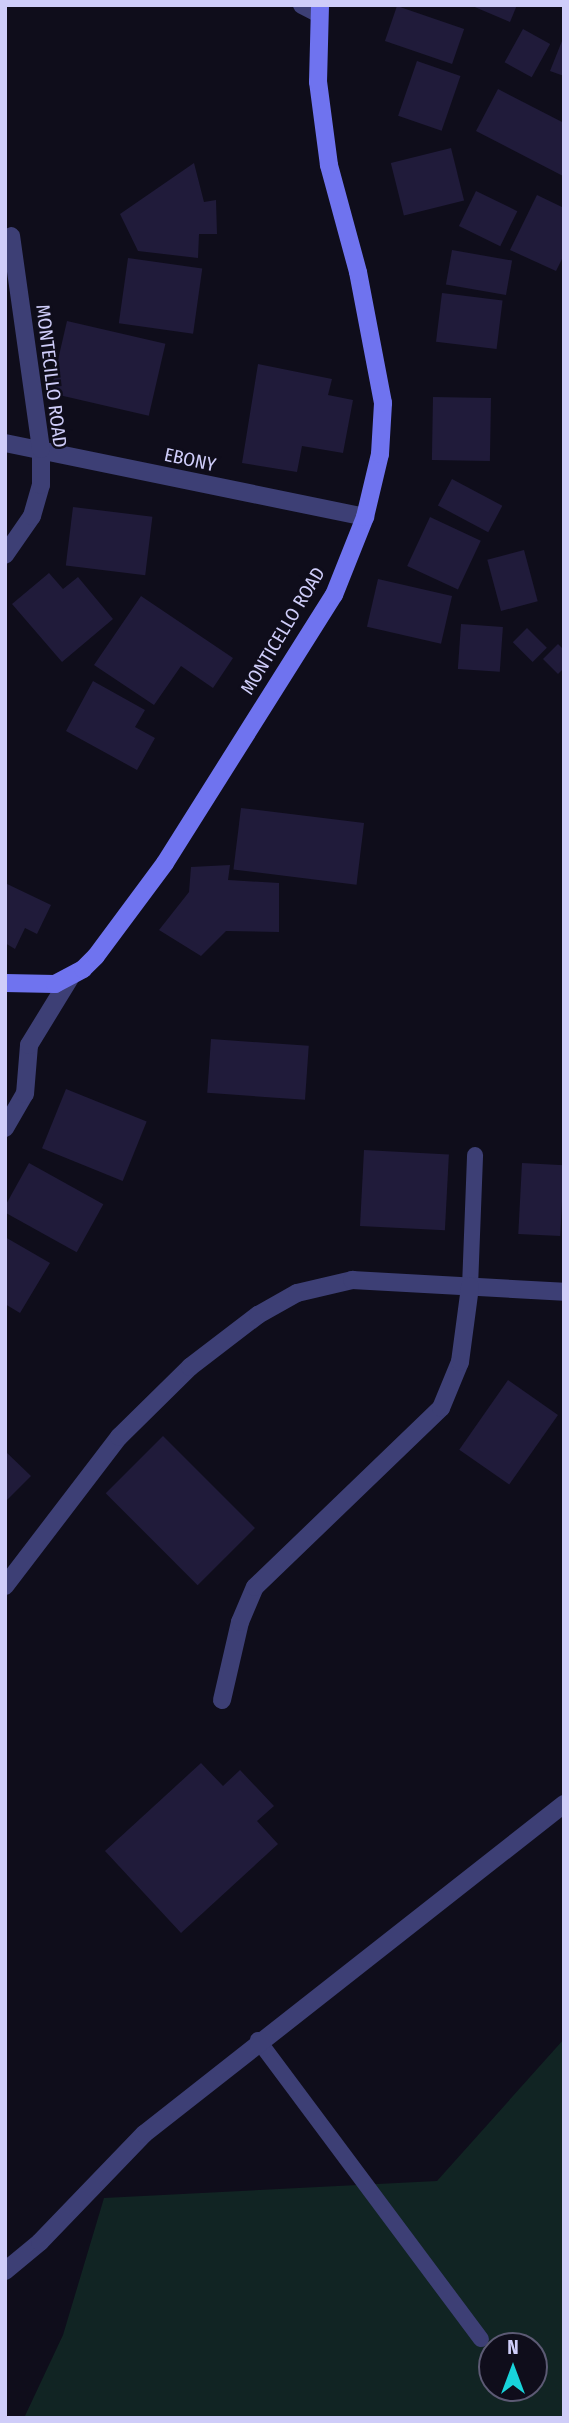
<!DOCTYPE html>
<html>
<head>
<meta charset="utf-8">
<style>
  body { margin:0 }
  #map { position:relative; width:569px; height:2423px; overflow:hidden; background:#0f0d1b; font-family:"Fira Sans Condensed",sans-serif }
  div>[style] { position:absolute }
  .green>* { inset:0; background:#112423 }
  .building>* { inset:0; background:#201b3a; transform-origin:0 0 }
  .service>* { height:16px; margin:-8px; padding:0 8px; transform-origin:8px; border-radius:8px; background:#3d3f75 }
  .minor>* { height:18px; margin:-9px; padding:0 9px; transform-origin:9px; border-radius:9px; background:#3d3f75 }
  .secondary>* { height:18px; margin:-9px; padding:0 9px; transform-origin:9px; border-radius:9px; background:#6f73ef }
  span { translate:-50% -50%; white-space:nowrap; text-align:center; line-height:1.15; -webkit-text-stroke:5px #0f0d1b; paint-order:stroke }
  .street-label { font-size:19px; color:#cfcdf9 }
  .frame { position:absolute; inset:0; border:7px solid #cfcdf9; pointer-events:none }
  .north { position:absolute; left:478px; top:2332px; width:70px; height:70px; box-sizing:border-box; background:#0f0d1b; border:2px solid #5c5a74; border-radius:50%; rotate:0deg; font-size:19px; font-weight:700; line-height:28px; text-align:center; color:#cfcdf9 }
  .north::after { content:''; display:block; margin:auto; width:24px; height:32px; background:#18d3da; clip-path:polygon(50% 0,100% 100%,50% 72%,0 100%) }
</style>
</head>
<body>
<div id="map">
  <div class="green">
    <i style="clip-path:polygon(evenodd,564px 2039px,564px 2418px,24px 2418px,63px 2335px,104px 2198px,437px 2181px,564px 2039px,492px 2346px,534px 2346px,534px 2388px,492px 2388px,492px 2346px)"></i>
  </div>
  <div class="building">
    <i style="clip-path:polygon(470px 5px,517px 5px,510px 22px)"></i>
    <i style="left:397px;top:6px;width:71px;height:37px;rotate:19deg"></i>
    <i style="left:523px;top:29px;width:31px;height:38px;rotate:29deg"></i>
    <i style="clip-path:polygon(564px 36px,564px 76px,550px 71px)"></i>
    <i style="left:417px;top:61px;width:46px;height:58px;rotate:19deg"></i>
    <i style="clip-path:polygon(498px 89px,564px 123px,563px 176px,476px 131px)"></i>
    <i style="left:451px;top:148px;width:54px;height:62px;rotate:76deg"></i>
    <i style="clip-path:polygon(194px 163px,204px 202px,216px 200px,217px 234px,199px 234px,198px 258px,138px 251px,120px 214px)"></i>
    <i style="left:476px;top:191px;width:46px;height:39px;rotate:26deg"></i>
    <i style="clip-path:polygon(537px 195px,564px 208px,564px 255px,556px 271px,510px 250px)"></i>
    <i style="left:452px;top:250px;width:61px;height:35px;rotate:10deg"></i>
    <i style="left:128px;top:258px;width:75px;height:66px;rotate:8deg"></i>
    <i style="left:442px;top:293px;width:61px;height:49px;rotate:7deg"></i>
    <i style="left:67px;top:321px;width:101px;height:74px;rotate:13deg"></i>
    <i style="clip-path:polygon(258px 364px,332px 379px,328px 395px,353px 400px,343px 453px,302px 446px,297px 472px,242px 463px)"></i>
    <i style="left:433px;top:397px;width:58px;height:63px;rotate:1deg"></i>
    <i style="left:452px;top:479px;width:57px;height:30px;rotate:28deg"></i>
    <i style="left:73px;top:507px;width:80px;height:59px;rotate:7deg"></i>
    <i style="left:430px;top:517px;width:56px;height:54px;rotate:25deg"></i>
    <i style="left:524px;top:550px;width:53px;height:38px;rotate:75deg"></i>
    <i style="clip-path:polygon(49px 573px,63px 589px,78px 577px,113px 619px,62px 662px,12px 604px)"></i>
    <i style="left:378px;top:579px;width:76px;height:49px;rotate:13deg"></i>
    <i style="clip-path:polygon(141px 596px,233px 658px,213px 688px,181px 666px,154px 705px,94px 665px)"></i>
    <i style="left:461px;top:624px;width:42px;height:45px;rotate:4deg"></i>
    <i style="left:527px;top:628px;width:28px;height:20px;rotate:45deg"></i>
    <i style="clip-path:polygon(558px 644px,564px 650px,564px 668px,558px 674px,543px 659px)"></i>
    <i style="clip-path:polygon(93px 681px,145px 710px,135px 727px,155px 738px,137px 770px,66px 731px)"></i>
    <i style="left:241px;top:808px;width:124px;height:62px;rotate:7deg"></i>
    <i style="clip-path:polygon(230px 865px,228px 880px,279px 883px,279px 932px,226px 931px,201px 956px,159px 930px,189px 892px,191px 867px)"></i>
    <i style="clip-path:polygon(5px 883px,51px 905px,37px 934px,25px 928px,15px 949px,5px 943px)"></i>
    <i style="left:211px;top:1039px;width:98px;height:54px;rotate:4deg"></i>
    <i style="left:66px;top:1089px;width:87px;height:64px;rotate:22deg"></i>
    <i style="left:364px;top:1150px;width:85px;height:76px;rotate:3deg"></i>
    <i style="left:29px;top:1163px;width:85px;height:55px;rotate:29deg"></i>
    <i style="left:522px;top:1163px;width:42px;height:71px;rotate:3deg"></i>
    <i style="clip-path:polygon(5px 1237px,50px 1263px,20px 1313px,5px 1304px)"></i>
    <i style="left:508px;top:1380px;width:61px;height:85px;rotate:35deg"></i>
    <i style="left:163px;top:1436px;width:130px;height:81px;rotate:45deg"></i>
    <i style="clip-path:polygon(5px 1451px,31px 1476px,5px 1502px)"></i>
    <i style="clip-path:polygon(201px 1763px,223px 1786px,240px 1770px,274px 1806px,257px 1821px,278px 1844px,181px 1933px,105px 1851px)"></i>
  </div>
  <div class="service">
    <i style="left:470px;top:1287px;width:132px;rotate:-87.8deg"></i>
    <i style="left:258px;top:2040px;width:373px;rotate:53.3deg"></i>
  </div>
  <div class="minor">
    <i style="left:302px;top:5px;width:18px;rotate:27deg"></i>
    <i style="left:5px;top:443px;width:368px;rotate:11.6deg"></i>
    <i style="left:5px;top:555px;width:47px;rotate:-55.3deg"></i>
    <i style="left:32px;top:516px;width:32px;rotate:-74deg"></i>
    <i style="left:41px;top:485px;width:36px;rotate:-90deg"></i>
    <i style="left:41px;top:449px;width:215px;rotate:-98deg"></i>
    <i style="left:5px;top:1128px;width:39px;rotate:-60deg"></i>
    <i style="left:25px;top:1094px;width:49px;rotate:-85.3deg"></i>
    <i style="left:29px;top:1045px;width:79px;rotate:-58.5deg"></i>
    <i style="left:5px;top:1586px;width:188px;rotate:-52.6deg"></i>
    <i style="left:119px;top:1437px;width:100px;rotate:-44.6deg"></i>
    <i style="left:190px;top:1367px;width:86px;rotate:-37.4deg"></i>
    <i style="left:258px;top:1315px;width:45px;rotate:-29.4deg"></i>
    <i style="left:297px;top:1293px;width:57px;rotate:-13.3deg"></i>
    <i style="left:352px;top:1280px;width:212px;rotate:3.2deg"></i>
    <i style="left:222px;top:1700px;width:80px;rotate:-77deg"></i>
    <i style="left:240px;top:1622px;width:38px;rotate:-67deg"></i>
    <i style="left:255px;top:1587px;width:258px;rotate:-43.9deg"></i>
    <i style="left:441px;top:1408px;width:50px;rotate:-67.6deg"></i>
    <i style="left:460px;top:1362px;width:76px;rotate:-82.4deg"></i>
    <i style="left:5px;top:2271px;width:45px;rotate:-39.6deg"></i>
    <i style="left:40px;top:2242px;width:150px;rotate:-46.1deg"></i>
    <i style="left:144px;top:2134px;width:534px;rotate:-38.16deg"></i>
  </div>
  <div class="secondary">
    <i style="left:5px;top:983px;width:50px;rotate:1.1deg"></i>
    <i style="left:55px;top:984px;width:32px;rotate:-28deg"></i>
    <i style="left:83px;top:969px;width:18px;rotate:-45deg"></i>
    <i style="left:96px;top:956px;width:116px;rotate:-53.4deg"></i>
    <i style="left:165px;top:863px;width:317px;rotate:-57.8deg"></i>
    <i style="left:334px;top:595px;width:84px;rotate:-68.3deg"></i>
    <i style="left:365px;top:517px;width:65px;rotate:-76.6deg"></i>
    <i style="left:380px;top:454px;width:51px;rotate:-86.6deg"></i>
    <i style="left:383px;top:403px;width:133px;rotate:-100.8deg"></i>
    <i style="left:358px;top:272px;width:111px;rotate:-105.2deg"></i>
    <i style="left:329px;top:165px;width:84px;rotate:-97.5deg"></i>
    <i style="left:318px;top:82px;width:77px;rotate:-88.5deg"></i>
  </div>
  <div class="street-label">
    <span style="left:51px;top:376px;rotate:83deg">MONTECILLO ROAD</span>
    <span style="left:190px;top:460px;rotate:12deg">EBONY</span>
    <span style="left:283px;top:631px;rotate:-59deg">MONTICELLO ROAD</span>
  </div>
  <div class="frame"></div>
  <div class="north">N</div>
</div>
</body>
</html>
